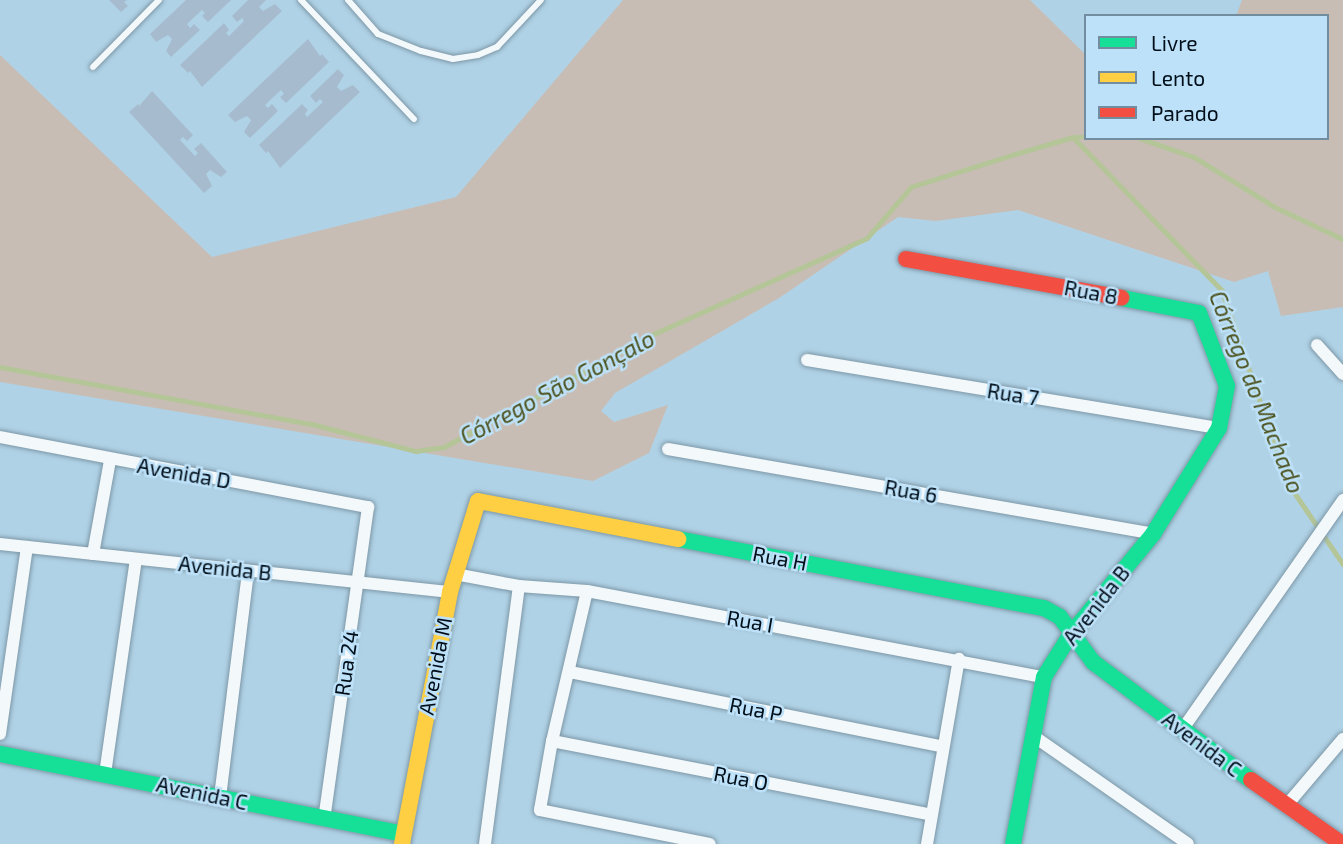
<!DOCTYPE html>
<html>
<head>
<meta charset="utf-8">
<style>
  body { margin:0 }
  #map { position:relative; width:1343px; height:844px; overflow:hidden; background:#b0d2e6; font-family:"Exo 2",sans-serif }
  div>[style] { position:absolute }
  .green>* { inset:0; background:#c8bdb4 }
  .stream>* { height:4.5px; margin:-2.25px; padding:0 2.25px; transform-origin:2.25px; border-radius:2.25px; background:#b4c598 }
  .building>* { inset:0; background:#a6bcce }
  .roads { filter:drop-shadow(0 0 2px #7d98a7) drop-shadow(0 0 2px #7d98a7) }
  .lane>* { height:6px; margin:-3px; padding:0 3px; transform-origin:3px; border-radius:3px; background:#f3f8fb }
  .street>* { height:12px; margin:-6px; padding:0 6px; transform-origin:6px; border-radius:6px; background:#f3f8fb }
  .fast>* { height:16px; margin:-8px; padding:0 8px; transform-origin:8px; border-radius:8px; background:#16e098 }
  .slow>* { height:16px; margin:-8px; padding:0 8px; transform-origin:8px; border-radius:8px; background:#ffcf43 }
  .jam>* { height:16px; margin:-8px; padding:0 8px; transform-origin:8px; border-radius:8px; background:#f24e42 }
  span { translate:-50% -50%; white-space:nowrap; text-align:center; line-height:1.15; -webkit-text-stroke:5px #bde1f8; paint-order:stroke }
  .street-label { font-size:21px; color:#000e1a }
  .water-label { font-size:23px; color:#4c521d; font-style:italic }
  .legend { position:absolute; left:1084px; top:14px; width:245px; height:126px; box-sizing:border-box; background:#bde1f8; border:2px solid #718d9f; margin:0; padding:9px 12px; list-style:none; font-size:21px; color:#000e1a }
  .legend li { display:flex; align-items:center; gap:14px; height:35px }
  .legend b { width:35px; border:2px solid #718d9f }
</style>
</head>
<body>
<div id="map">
  <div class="green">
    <i style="clip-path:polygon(623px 0,1030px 0,1086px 55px,1086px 138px,1327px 138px,1327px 16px,1236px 16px,1242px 0,1343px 0,1343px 307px,1281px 316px,1268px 271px,1234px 282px,1018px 210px,936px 221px,898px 217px,779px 298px,615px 393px,601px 411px,614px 422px,668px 405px,649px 453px,593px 481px,0 382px,0 55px,212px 257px,456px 197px)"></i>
  </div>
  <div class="stream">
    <i style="left:1074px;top:138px;width:212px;rotate:45.8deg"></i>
    <i style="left:1222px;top:290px;width:204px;rotate:71.1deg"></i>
    <i style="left:1288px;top:483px;width:98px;rotate:55.8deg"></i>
    <i style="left:1139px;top:138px;width:58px;rotate:19.1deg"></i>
    <i style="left:1194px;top:157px;width:95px;rotate:31.7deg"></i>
    <i style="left:1275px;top:207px;width:75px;rotate:25.2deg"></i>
    <i style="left:0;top:367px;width:317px;rotate:10.4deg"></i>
    <i style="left:312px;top:424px;width:107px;rotate:14.6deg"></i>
    <i style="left:416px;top:451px;width:28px;rotate:-8deg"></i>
    <i style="left:444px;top:447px;width:241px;rotate:-28.3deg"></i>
    <i style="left:656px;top:333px;width:231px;rotate:-24.2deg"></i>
    <i style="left:867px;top:238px;width:67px;rotate:-49.2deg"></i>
    <i style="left:911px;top:187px;width:109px;rotate:-17.6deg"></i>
    <i style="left:1015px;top:154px;width:60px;rotate:-16.3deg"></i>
    <i style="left:1073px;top:137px;width:13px"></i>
  </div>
  <div class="building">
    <i style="clip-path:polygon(109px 0,127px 0,124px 2px,128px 6px,121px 12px)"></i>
    <i style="clip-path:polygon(186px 0,231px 0,208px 22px,202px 16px,205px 13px,202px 10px,187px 24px,190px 28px,194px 24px,200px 30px,171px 57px,166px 51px,172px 39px,168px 35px,156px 42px,150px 34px)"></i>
    <i style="clip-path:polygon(248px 0,266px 0,259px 7px,263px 11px,275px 4px,282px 11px,202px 87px,190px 71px,188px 73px,180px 65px,224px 23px,229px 30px,226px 33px,229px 36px,244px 21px,242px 18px,237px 22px,232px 16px)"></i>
    <i style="clip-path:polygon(308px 39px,320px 56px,322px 54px,329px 62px,286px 103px,280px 97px,284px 94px,281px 90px,265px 105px,268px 108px,272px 104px,278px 111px,250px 138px,244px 132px,251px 120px,247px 116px,235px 122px,228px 115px)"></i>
    <i style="clip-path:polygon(338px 69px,344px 75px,337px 87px,341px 91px,353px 85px,360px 92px,280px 168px,268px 151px,266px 153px,259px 145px,302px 104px,308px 110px,305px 114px,307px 117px,323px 102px,320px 99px,316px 103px,310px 96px)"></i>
    <i style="clip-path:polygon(152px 91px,193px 135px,187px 141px,183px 137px,180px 140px,195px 156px,198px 153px,194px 149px,201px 143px,227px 172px,221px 177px,210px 170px,206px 174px,212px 186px,204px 193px,129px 112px,138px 104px,139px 106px)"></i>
  </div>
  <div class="roads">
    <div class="lane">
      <i style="left:301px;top:0;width:164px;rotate:46.5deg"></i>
      <i style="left:348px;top:0;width:45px;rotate:48.6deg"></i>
      <i style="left:378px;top:34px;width:46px;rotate:21.6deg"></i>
      <i style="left:421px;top:51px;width:33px;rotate:14deg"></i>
      <i style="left:453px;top:59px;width:25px;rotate:-9deg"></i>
      <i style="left:478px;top:55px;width:21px;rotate:-23deg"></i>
      <i style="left:497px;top:47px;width:64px;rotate:-46.9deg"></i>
      <i style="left:93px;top:67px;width:94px;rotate:-45.4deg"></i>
    </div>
    <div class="street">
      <i style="left:1317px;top:345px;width:39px;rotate:48deg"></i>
      <i style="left:807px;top:360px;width:418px;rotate:9.4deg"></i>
      <i style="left:0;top:437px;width:375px;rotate:10.8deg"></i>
      <i style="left:368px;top:507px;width:315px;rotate:98deg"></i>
      <i style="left:668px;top:449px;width:492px;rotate:9.9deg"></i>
      <i style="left:0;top:544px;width:453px;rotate:6.1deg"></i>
      <i style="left:93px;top:554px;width:96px;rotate:-79.7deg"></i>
      <i style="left:455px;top:574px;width:65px;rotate:10.6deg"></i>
      <i style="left:519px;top:586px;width:68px;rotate:4.2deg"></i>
      <i style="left:587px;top:591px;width:465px;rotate:10.7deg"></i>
      <i style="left:587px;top:591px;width:154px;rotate:103.1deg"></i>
      <i style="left:552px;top:741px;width:70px;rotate:99.9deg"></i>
      <i style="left:540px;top:810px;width:173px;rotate:11.3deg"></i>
      <i style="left:570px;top:672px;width:379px;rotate:11.3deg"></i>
      <i style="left:1182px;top:730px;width:281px;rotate:-55deg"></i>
      <i style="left:0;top:734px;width:189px;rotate:-81.8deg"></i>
      <i style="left:1032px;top:735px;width:190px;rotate:34.9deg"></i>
      <i style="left:552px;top:741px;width:386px;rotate:11deg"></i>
      <i style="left:105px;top:774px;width:217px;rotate:-81.8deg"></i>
      <i style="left:220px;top:797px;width:228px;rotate:-82.9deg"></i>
      <i style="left:1286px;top:806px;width:88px;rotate:-49.6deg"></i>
      <i style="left:485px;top:844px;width:260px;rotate:-82.5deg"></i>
      <i style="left:927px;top:844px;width:188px;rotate:-80.2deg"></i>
    </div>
    <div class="fast">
      <i style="left:678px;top:539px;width:372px;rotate:10.7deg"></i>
      <i style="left:1044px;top:608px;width:18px;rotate:29deg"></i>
      <i style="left:1060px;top:617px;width:56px;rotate:53.7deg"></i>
      <i style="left:1093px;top:662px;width:197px;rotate:36.8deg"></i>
      <i style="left:0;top:754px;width:411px;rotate:11.2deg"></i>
      <i style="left:1013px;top:844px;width:170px;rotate:-79.5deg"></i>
      <i style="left:1044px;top:677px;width:51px;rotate:-57.9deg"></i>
      <i style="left:1071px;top:634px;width:129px;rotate:-50.6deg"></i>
      <i style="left:1153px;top:534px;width:125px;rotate:-58.1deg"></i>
      <i style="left:1219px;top:428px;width:43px;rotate:-79.2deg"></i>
      <i style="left:1227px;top:386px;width:78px;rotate:-111deg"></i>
      <i style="left:1199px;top:313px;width:78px;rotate:-169deg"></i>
    </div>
    <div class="slow">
      <i style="left:402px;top:844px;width:257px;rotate:-79.2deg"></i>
      <i style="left:450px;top:592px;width:95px;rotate:-72.9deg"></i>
      <i style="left:478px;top:501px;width:204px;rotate:10.8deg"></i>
    </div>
    <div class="jam">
      <i style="left:906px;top:259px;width:219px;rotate:10.2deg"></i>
      <i style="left:1251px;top:780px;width:111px;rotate:35.1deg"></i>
    </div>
  </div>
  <div class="street-label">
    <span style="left:1091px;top:292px;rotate:11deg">Rua 8</span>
    <span style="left:1013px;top:394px;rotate:9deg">Rua 7</span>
    <span style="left:184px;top:473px;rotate:10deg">Avenida D</span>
    <span style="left:911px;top:491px;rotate:10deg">Rua 6</span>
    <span style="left:780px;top:558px;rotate:11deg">Rua H</span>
    <span style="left:225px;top:568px;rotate:6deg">Avenida B</span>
    <span style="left:1096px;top:605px;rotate:-52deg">Avenida B</span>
    <span style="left:750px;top:621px;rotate:10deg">Rua I</span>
    <span style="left:346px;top:663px;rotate:-82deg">Rua 24</span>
    <span style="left:435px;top:666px;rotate:-79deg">Avenida M</span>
    <span style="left:756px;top:709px;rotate:11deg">Rua P</span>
    <span style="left:1202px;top:744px;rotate:37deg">Avenida C</span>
    <span style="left:741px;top:778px;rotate:11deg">Rua O</span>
    <span style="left:202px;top:793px;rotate:12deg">Avenida C</span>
  </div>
  <div class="water-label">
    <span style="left:557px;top:387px;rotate:-28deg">Córrego São Gonçalo</span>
    <span style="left:1257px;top:392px;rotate:68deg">Córrego do Machado</span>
  </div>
  <ul class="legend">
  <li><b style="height:9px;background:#16e098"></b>Livre</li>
  <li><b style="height:9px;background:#ffcf43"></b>Lento</li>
  <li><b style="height:9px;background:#f24e42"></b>Parado</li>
  </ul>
</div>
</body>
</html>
